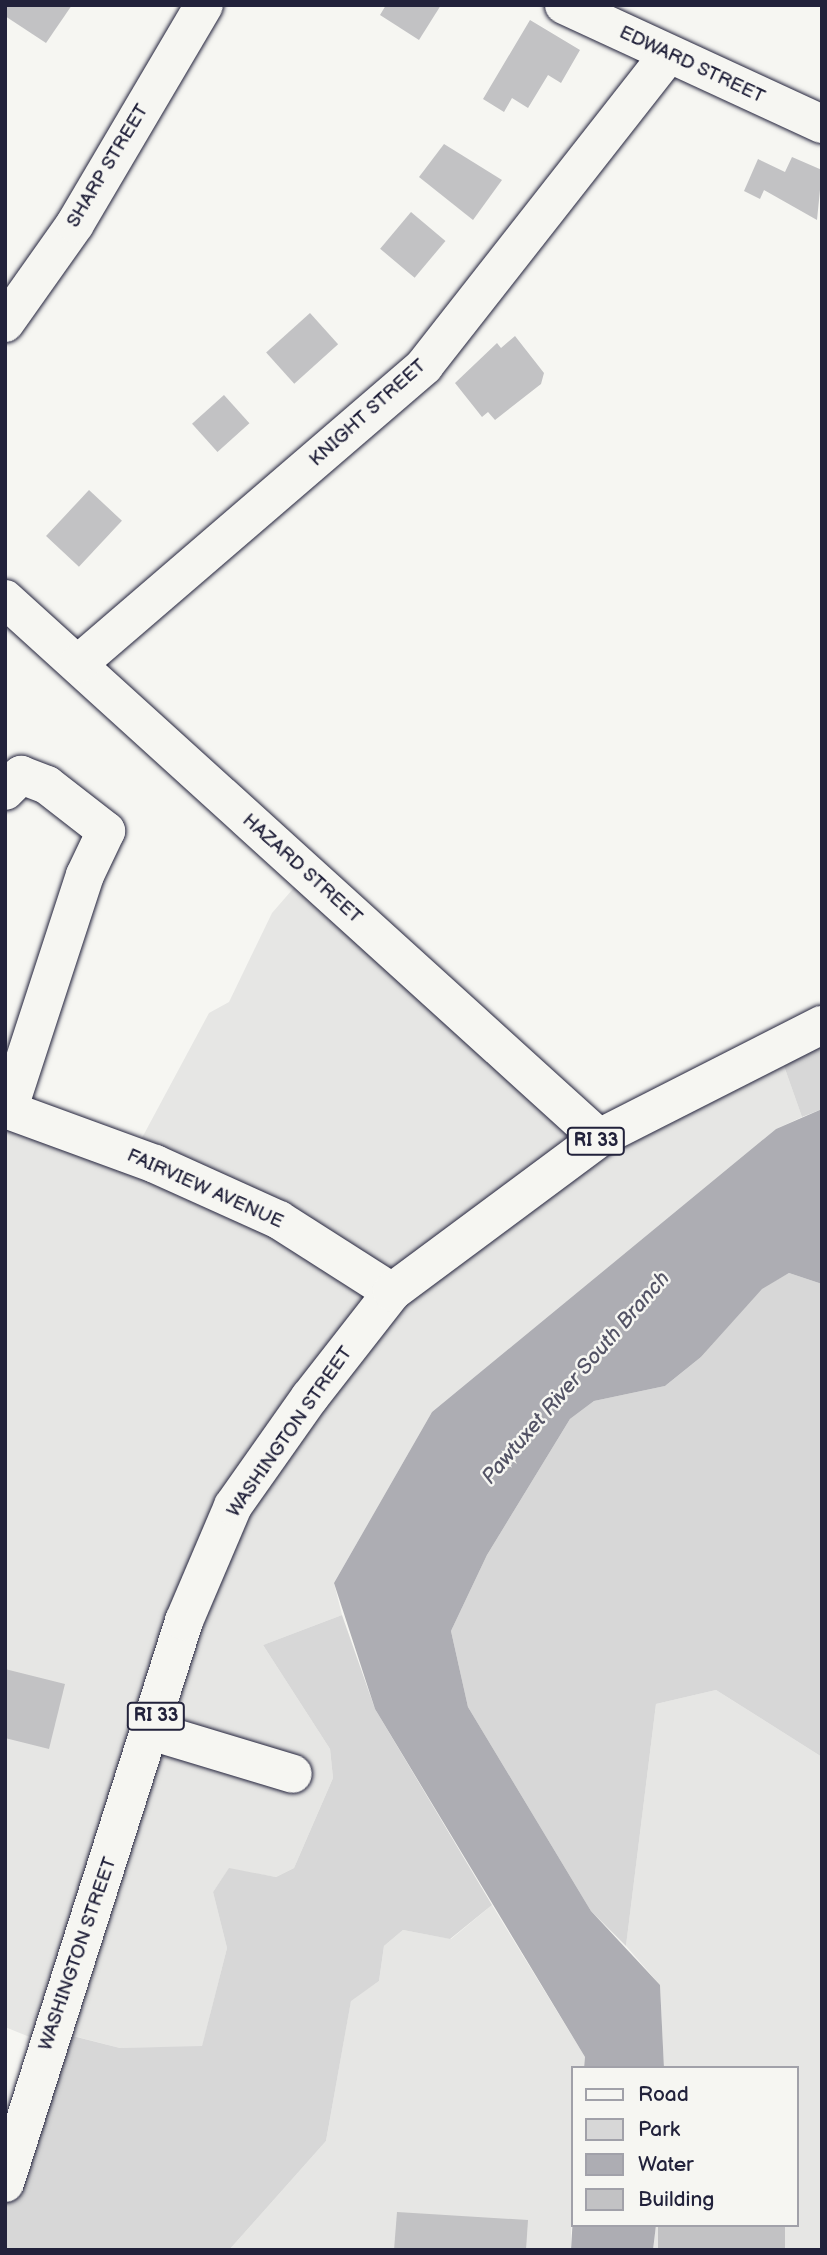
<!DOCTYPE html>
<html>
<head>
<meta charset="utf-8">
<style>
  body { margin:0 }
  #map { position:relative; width:827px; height:2255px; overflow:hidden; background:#f6f6f2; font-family:"Balsamiq Sans",sans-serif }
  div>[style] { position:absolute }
  .built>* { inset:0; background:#e6e6e4 }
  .green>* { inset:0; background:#d7d7d7 }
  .water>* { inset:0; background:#adadb3 }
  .building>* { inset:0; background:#c2c2c4; transform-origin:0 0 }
  .roads { filter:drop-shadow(0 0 2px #22223b) drop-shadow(0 0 2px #22223b) }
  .minor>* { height:38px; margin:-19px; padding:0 19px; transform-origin:19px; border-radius:19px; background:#f6f6f2 }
  .major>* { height:38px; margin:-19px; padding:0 19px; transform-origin:19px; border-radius:19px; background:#f6f6f2 }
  span { translate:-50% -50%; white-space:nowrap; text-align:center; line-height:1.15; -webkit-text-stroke:5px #f6f6f2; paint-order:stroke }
  .shield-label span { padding:2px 5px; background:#f6f6f2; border:2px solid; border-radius:5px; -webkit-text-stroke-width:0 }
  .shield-label { font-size:18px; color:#22223b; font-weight:700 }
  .street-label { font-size:19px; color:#22223b }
  .water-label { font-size:21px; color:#535365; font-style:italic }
  .frame { position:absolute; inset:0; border:7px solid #22223b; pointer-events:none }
  .legend { position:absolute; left:571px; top:2066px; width:228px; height:161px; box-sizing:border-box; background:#f6f6f2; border:2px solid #a1a1a9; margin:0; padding:9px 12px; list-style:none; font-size:21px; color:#22223b }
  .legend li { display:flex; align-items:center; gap:14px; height:35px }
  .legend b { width:35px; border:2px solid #a1a1a9 }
</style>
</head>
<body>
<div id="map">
  <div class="built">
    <i style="clip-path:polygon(305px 875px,591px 1132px,743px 1068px,784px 1066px,802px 1117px,776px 1129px,432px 1412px,334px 1583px,342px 1615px,263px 1645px,330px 1749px,333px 1778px,294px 1868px,276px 1877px,229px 1869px,213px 1892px,227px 1948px,202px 2047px,120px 2048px,54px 2031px,42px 2042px,5px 2027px,5px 1106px,136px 1149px,209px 1013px,229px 1002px,272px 913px)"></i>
    <i style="clip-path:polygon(716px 1690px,822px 1757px,822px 2250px,653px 2250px,656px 2225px,797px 2225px,797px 2068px,664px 2068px,660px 1985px,626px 1946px,656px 1704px)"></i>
    <i style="clip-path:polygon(492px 1905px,585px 2057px,584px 2068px,573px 2068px,571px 2250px,229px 2250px,326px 2141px,351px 2000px,379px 1981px,384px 1946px,403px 1930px,451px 1939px)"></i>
  </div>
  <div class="green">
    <i style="clip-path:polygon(822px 1022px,822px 1109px,802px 1117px,784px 1066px,743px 1068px)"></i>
    <i style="clip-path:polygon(789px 1273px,822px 1284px,822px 1757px,716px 1690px,656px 1704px,626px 1946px,591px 1911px,468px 1707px,451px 1631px,487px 1555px,570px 1419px,594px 1401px,665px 1386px,701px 1357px,762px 1288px)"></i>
    <i style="clip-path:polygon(342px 1615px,375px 1709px,492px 1905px,450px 1939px,403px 1930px,384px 1946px,379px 1981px,351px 2001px,326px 2141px,229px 2250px,5px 2250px,5px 2172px,53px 2031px,120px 2048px,202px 2046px,227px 1948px,213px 1892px,229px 1868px,276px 1877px,294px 1868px,333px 1778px,330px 1749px,263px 1645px)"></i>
  </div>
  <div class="water">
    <i style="clip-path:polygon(822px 1109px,822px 1284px,789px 1273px,762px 1289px,701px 1357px,665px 1386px,594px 1401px,570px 1419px,487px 1555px,451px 1631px,468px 1707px,591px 1911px,660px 1985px,664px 2068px,584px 2068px,585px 2057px,375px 1709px,334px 1583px,432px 1412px,776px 1129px)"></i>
    <i style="clip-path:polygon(573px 2216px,573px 2225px,656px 2225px,653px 2250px,571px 2250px)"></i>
  </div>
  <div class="building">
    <i style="clip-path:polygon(5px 5px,72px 5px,46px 43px,5px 16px)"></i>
    <i style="clip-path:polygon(386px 5px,441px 5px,419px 40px,380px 15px)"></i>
    <i style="clip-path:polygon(530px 20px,580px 50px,561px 83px,548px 75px,528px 108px,512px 98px,504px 112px,483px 99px)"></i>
    <i style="clip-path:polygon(444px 144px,502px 180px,473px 220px,419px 177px)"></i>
    <i style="clip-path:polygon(792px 157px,822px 170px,817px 220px,764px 190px,760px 199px,744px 191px,758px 159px,785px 172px)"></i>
    <i style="left:411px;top:212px;width:45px;height:48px;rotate:40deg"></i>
    <i style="left:310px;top:313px;width:42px;height:59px;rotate:48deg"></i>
    <i style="clip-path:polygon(515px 336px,544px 373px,541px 384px,495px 420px,488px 412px,482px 417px,455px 383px,497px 343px,501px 348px)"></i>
    <i style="left:224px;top:395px;width:38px;height:43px;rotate:48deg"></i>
    <i style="left:89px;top:490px;width:45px;height:63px;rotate:43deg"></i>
    <i style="clip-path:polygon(5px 1669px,65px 1684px,49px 1749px,5px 1738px)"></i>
    <i style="clip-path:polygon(397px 2212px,528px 2220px,526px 2250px,394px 2250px)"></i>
    <i style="left:658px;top:2225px;width:127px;height:25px"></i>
  </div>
  <div class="roads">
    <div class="minor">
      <i style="left:564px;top:5px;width:284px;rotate:24.8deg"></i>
      <i style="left:5px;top:323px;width:121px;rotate:-54.7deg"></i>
      <i style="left:75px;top:224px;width:254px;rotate:-59.5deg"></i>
      <i style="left:5px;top:599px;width:802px;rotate:42.22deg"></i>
      <i style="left:78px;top:664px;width:457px;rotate:-40.7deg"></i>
      <i style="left:424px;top:366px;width:395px;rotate:-51.9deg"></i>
      <i style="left:5px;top:791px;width:23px;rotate:-45deg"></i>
      <i style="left:21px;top:775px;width:28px;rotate:21deg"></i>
      <i style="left:47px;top:785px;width:75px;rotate:37.9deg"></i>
      <i style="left:106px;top:831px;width:49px;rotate:115.5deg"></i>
      <i style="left:85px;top:875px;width:247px;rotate:108.1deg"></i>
      <i style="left:151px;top:1731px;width:148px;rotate:16.8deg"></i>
    </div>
    <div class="major">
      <i style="left:5px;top:1109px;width:160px;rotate:20.1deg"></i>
      <i style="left:155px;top:1164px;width:136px;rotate:24.3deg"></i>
      <i style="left:279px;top:1220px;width:134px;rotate:32.5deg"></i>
      <i style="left:5px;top:2183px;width:590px;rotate:-72.33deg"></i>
      <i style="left:184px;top:1621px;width:125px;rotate:-66.9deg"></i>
      <i style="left:233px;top:1506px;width:133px;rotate:-54.8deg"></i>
      <i style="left:310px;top:1397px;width:133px;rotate:-52deg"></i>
      <i style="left:392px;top:1292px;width:258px;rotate:-36.6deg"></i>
      <i style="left:599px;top:1138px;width:250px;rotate:-26.9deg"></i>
    </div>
  </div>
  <div class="shield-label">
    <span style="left:596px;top:1141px">RI 33</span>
    <span style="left:156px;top:1716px">RI 33</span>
  </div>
  <div class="street-label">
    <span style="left:692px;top:65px;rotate:25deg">EDWARD STREET</span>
    <span style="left:108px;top:166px;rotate:-59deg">SHARP STREET</span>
    <span style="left:368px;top:413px;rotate:-42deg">KNIGHT STREET</span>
    <span style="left:302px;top:869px;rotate:42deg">HAZARD STREET</span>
    <span style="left:205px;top:1189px;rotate:24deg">FAIRVIEW AVENUE</span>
    <span style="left:290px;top:1432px;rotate:-55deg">WASHINGTON STREET</span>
    <span style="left:78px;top:1954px;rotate:-71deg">WASHINGTON STREET</span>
  </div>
  <div class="water-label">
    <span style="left:576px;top:1378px;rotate:-49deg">Pawtuxet River South Branch</span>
  </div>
  <div class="frame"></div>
  <ul class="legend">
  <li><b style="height:9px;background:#f6f6f2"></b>Road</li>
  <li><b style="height:19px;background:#d7d7d7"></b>Park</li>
  <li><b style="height:19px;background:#adadb3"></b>Water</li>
  <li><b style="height:19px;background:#c2c2c4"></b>Building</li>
  </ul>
</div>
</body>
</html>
